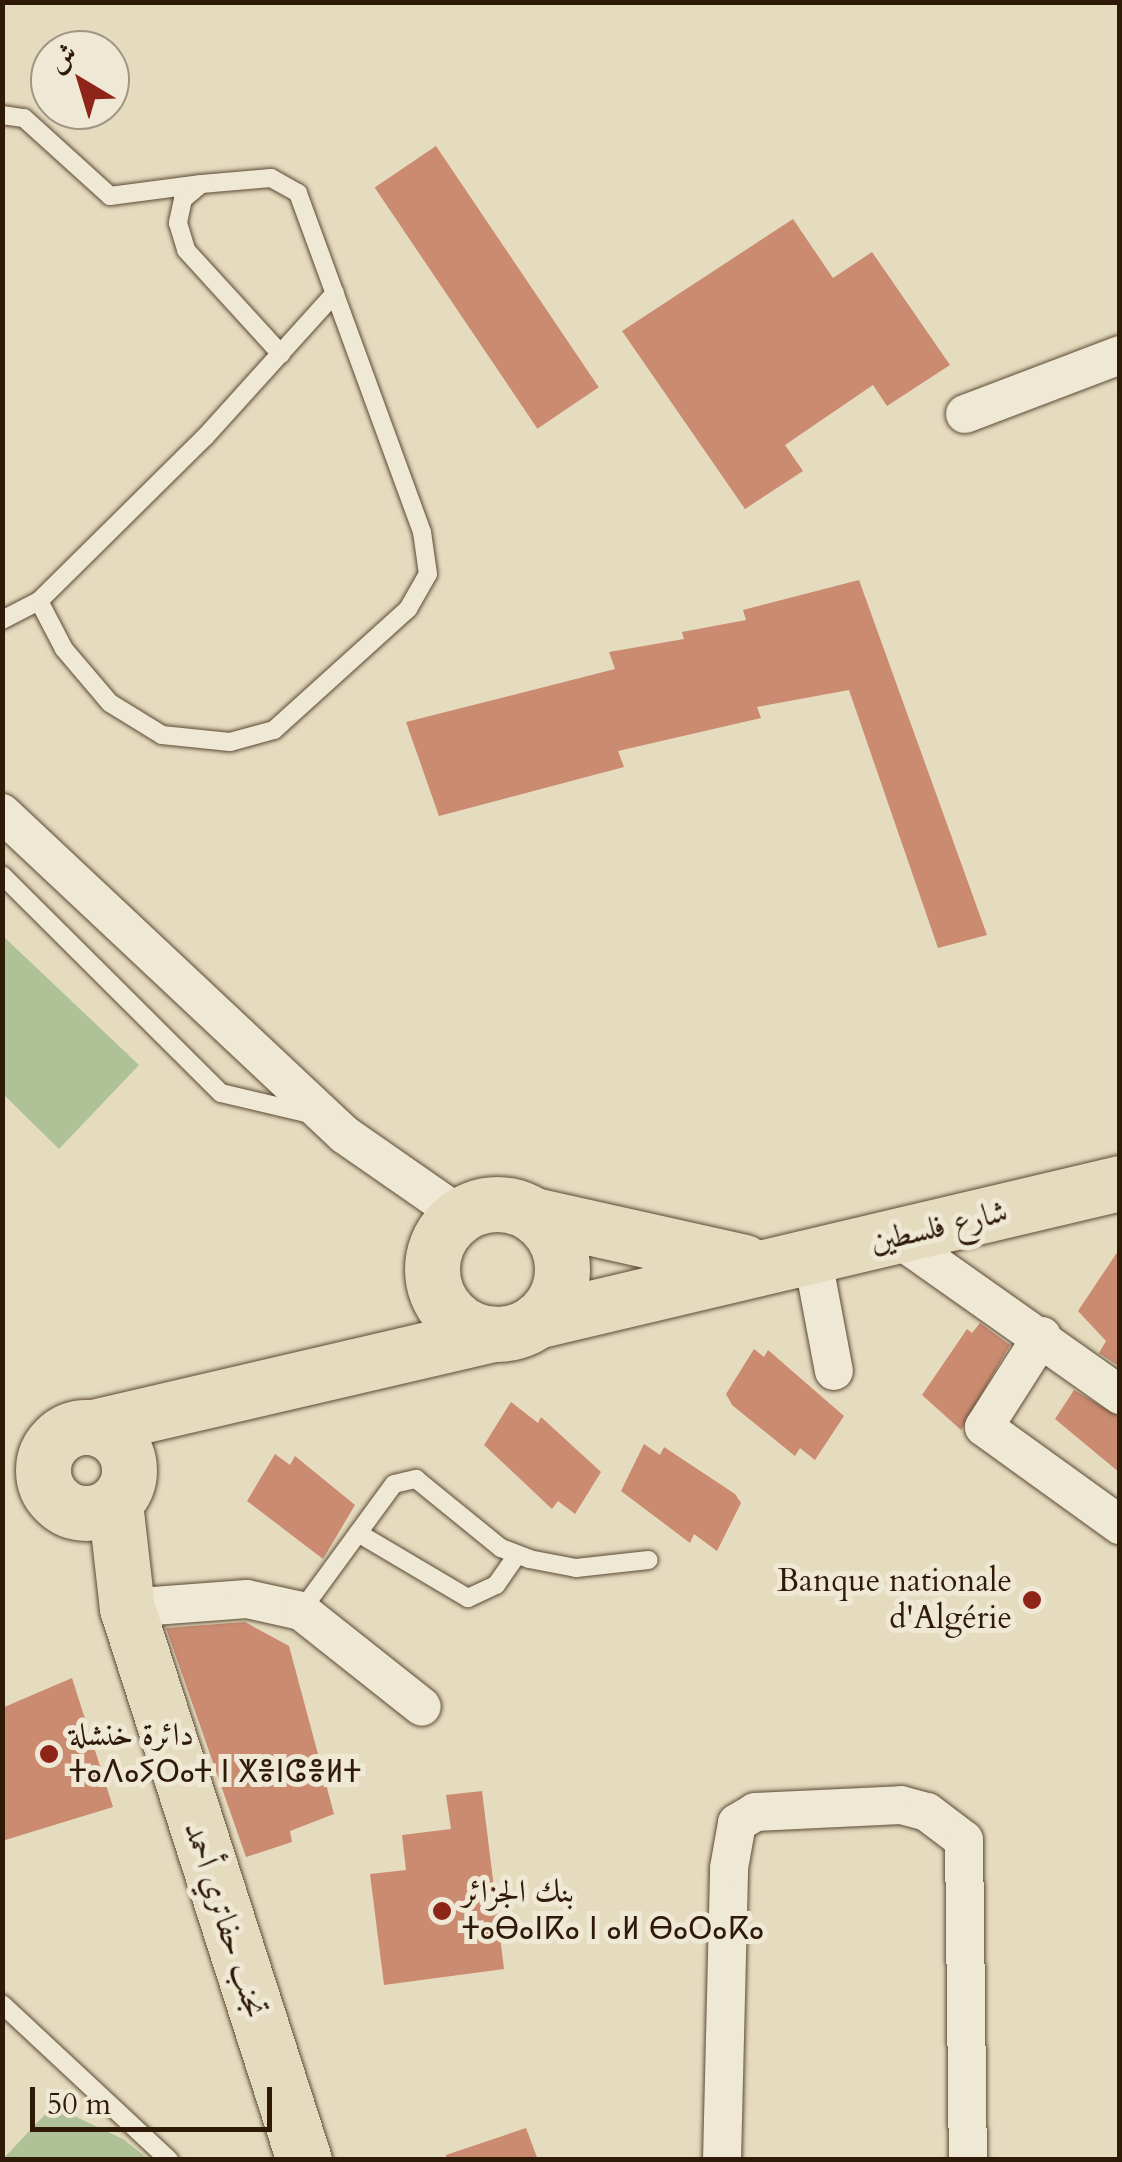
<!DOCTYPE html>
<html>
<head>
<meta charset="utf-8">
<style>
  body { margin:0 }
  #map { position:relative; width:1122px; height:2162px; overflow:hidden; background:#e5dbbf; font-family:Cardo,Amiri,"Noto Sans Tifinagh",serif }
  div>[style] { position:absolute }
  .green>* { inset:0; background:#aec197 }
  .building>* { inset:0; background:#ca8b71; transform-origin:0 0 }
  .roads { filter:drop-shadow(0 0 2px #5c4a35) drop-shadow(0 0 2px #5c4a35) }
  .service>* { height:18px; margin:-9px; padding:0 9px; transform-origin:9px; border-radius:9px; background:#eee8d5 }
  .minor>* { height:38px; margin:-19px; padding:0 19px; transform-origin:19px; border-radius:19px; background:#eee8d5 }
  .primary>* { height:55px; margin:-27.5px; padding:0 27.5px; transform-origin:27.5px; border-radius:27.5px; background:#e5dbbf }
  .primary>.ring { margin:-27.5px; padding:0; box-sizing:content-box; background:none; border:55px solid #e5dbbf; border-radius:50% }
  .dots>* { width:28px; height:28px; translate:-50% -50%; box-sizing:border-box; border:5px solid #eee8d5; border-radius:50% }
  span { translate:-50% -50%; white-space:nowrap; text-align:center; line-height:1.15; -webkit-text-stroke:10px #eee8d5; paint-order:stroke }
  .street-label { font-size:32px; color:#2e1a07 }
  .poi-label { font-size:32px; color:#2e1a07 }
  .right { translate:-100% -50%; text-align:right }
  .left { translate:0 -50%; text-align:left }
  .frame { position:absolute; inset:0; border:5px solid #2e1a07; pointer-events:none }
  .north { position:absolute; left:30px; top:30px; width:100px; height:100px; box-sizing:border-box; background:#eee8d5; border:2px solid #a19683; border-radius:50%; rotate:322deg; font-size:28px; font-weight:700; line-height:40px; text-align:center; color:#2e1a07 }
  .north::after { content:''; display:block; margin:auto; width:35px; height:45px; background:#8f2418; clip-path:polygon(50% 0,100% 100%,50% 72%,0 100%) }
  .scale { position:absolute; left:30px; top:2087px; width:242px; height:45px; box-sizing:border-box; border:5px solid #2e1a07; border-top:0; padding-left:12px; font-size:30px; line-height:35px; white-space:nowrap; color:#2e1a07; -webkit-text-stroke:8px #eee8d5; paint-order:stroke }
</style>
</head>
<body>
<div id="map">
  <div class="green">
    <i style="clip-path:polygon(3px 936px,139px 1065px,59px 1149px,3px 1094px)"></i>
    <i style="clip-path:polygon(53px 2106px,123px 2139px,148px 2159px,3px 2159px)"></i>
  </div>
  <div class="building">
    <i style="left:436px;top:146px;width:291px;height:74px;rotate:56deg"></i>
    <i style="clip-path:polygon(793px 219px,833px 278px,872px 252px,950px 365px,887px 406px,873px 385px,785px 445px,803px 471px,745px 509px,622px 331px)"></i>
    <i style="clip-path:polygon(859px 580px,987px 935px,938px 948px,849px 690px,757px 707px,761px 718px,618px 751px,624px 767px,439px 816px,406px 722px,615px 669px,609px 652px,684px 639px,682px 632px,746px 620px,743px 610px)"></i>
    <i style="clip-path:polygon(1120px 1248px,1120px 1367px,1099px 1353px,1106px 1341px,1078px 1311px)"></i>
    <i style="clip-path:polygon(980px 1323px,1010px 1345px,961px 1430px,922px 1395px,967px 1329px,972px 1333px)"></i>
    <i style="clip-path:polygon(754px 1349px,764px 1357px,768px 1350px,844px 1416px,815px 1460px,800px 1448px,795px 1456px,732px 1405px,726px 1394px)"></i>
    <i style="clip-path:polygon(1074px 1390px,1120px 1417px,1120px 1473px,1055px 1419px)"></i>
    <i style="clip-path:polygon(511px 1402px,538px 1423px,541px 1417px,601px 1472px,575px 1514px,558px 1501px,552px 1509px,484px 1445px)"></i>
    <i style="clip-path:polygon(644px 1444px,660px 1455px,664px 1447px,735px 1494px,741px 1503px,717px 1551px,694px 1534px,690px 1543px,621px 1491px)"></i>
    <i style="clip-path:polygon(275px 1454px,290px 1465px,295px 1456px,355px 1505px,323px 1559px,247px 1501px)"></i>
    <i style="clip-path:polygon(245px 1622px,289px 1646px,334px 1814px,290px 1831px,292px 1842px,246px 1857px,166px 1628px)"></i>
    <i style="clip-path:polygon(72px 1678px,113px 1807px,2px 1841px,2px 1708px)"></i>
    <i style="clip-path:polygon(482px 1791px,504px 1969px,384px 1985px,370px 1874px,406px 1870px,402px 1835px,451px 1829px,446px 1795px)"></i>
    <i style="clip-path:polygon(526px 2128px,538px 2160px,446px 2160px,446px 2155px)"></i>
  </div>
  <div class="roads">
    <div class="service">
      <i style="left:2px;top:115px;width:22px;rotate:8deg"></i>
      <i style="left:24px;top:118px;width:116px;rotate:42.2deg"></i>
      <i style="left:110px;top:196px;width:92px;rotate:-7.5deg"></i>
      <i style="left:39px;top:601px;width:54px;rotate:62.5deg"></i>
      <i style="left:64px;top:649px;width:71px;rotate:49.6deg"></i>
      <i style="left:110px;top:703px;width:61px;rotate:31.6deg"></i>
      <i style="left:162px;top:735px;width:68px;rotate:5.9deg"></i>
      <i style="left:230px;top:742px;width:46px;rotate:-15.3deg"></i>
      <i style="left:274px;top:730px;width:181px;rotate:-42.1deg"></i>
      <i style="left:408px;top:609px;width:40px;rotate:-60.3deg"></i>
      <i style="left:428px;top:574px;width:42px;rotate:-98.1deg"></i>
      <i style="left:422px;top:532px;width:361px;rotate:-110.1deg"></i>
      <i style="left:298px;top:193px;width:31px;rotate:-151deg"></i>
      <i style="left:271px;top:178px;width:70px;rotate:175.1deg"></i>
      <i style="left:201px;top:184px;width:23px;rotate:140deg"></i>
      <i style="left:183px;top:199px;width:25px;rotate:102deg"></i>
      <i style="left:178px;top:223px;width:28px;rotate:73deg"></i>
      <i style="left:186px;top:250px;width:141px;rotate:47.6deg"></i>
      <i style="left:2px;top:620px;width:42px;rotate:-27.2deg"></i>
      <i style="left:39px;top:601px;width:233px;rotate:-44.7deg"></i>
      <i style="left:205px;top:437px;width:194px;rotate:-47.9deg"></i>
      <i style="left:2px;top:875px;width:309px;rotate:44.9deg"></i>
      <i style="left:221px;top:1093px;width:96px;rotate:13.3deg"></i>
      <i style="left:358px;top:1533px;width:128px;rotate:30.6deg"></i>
      <i style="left:468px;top:1598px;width:31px;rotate:-25deg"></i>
      <i style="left:496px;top:1585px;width:37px;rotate:-55deg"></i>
      <i style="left:301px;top:1611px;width:157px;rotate:-53.8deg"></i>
      <i style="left:394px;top:1484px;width:23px;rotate:-13deg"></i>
      <i style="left:416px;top:1479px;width:109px;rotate:39.1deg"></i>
      <i style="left:501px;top:1548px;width:30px;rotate:21deg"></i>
      <i style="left:529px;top:1559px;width:48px;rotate:10.8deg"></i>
      <i style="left:576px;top:1568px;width:73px;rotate:-6.3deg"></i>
      <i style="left:2px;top:2004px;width:229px;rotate:43deg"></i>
    </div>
    <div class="minor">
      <i style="left:965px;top:414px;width:166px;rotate:-20.8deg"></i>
      <i style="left:2px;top:813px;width:470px;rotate:43.2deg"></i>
      <i style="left:345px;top:1135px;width:140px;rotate:34.8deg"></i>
      <i style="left:899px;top:1239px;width:271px;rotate:35.2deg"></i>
      <i style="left:812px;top:1255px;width:118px;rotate:79.3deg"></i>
      <i style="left:1042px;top:1336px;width:108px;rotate:122.5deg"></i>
      <i style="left:984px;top:1427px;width:168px;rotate:35.8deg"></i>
      <i style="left:127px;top:1608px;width:120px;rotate:-4.3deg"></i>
      <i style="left:247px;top:1599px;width:55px;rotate:12.5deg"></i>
      <i style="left:301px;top:1611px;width:154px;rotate:38.4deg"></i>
      <i style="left:722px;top:2160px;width:292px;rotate:-88.6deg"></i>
      <i style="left:729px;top:1868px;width:46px;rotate:-79.9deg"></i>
      <i style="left:737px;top:1823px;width:21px;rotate:-31deg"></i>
      <i style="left:755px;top:1812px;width:146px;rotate:-2.7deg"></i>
      <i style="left:901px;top:1805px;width:27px;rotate:15deg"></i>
      <i style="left:927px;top:1812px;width:46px;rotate:37.1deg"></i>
      <i style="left:964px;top:1840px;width:320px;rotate:89.3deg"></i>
    </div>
    <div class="primary">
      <i class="ring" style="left:432px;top:1204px;width:75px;height:75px"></i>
      <i style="left:534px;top:1215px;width:215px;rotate:12.6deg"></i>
      <i style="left:536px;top:1321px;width:600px;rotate:-13.3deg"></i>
      <i class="ring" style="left:43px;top:1427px;width:31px;height:31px"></i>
      <i style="left:93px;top:1427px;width:411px;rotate:-13.1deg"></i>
      <i style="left:115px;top:1503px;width:106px;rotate:83.5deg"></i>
      <i style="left:127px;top:1608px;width:580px;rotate:72.22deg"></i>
    </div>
  </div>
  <div class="dots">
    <i style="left:1032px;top:1600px;background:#8f2418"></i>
    <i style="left:49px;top:1754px;background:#8f2418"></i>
    <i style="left:442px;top:1911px;background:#8f2418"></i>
  </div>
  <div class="street-label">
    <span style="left:939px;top:1227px;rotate:-13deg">شارع فلسطين</span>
    <span style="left:225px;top:1920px;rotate:72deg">تجنب حفاتري أحمد</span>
  </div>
  <div class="poi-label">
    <span class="right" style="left:1012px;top:1600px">Banque nationale<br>d'Algérie</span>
    <span class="left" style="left:69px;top:1754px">دائرة خنشلة<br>ⵜⴰⴷⴰⵢⵔⴰⵜ ⵏ ⵅⴻⵏⵛⴻⵍⵜ</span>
    <span class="left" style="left:462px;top:1911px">بنك الجزائر<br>ⵜⴰⴱⴰⵏⴽⴰ ⵏ ⴰⵍ ⴱⴰⵔⴰⴽⴰ</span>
  </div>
  <div class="frame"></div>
  <div class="north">ش</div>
  <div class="scale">50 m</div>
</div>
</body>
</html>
